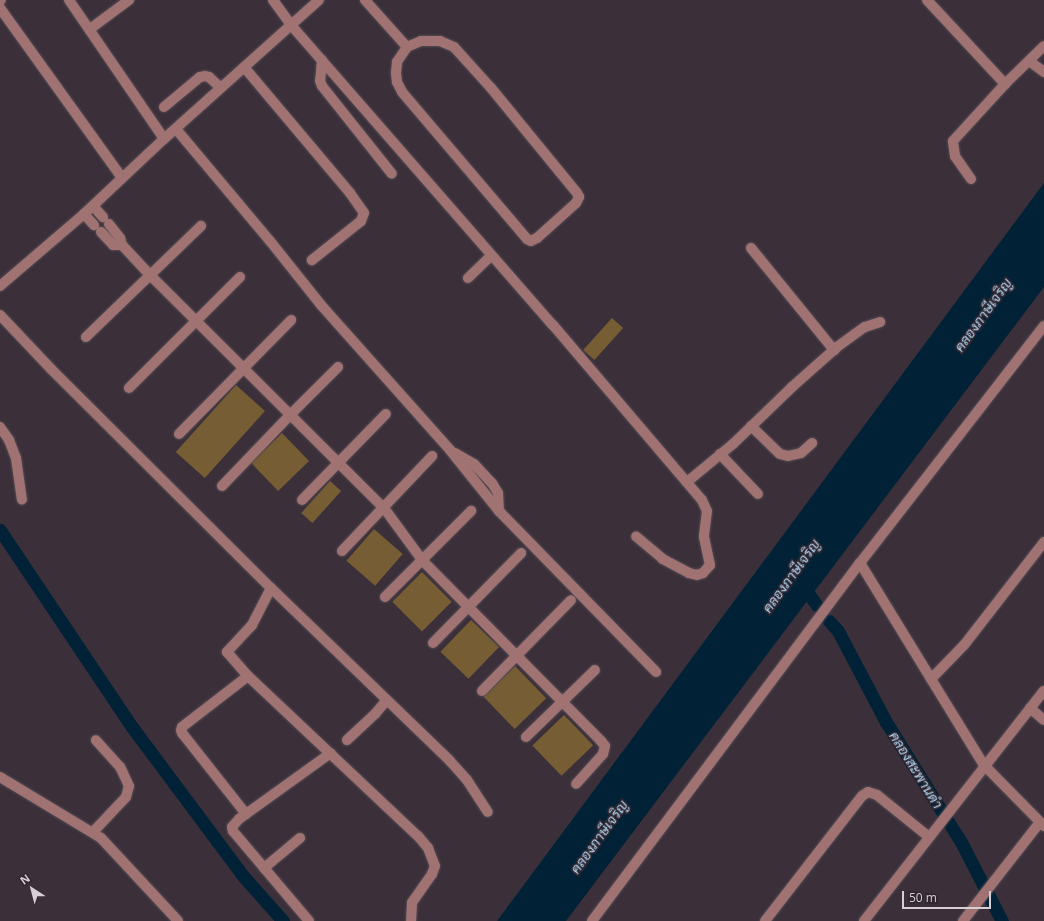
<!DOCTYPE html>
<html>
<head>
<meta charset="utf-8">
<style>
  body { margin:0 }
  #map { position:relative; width:1044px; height:921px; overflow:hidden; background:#3b303a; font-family:"Open Sans",Sarabun,sans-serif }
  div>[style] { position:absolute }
  .water>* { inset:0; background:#012236 }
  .canal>* { height:13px; margin:-6.5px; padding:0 6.5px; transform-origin:6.5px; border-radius:6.5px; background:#012236 }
  .building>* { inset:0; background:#765d33; transform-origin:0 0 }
  .roads { filter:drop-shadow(0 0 1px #574d56) drop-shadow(0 0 1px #574d56) }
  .minor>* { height:10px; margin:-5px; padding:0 5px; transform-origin:5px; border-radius:5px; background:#a07372 }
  span { translate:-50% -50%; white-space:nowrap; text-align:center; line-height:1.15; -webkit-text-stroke:3.5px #312630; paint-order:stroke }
  .water-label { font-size:14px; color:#b2daf7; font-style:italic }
  .north { position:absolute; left:12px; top:869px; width:40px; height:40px; -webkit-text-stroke:3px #312630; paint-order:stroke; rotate:324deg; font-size:11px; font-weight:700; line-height:16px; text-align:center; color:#d6cfd5 }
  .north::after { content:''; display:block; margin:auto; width:14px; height:18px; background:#d6cfd5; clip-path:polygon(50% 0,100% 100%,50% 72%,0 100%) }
  .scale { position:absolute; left:902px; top:891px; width:89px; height:18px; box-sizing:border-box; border:2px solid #d6cfd5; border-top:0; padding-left:5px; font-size:12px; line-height:14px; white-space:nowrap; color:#d6cfd5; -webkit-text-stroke:3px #312630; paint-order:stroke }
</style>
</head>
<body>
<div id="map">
  <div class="water">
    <i style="clip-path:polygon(1044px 183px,1044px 287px,566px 921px,497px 921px)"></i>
  </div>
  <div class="canal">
    <i style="left:0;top:530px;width:237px;rotate:56.2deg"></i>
    <i style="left:132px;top:727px;width:187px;rotate:53.3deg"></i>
    <i style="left:244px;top:877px;width:59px;rotate:48.4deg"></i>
    <i style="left:800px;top:582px;width:29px;rotate:54deg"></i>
    <i style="left:829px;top:621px;width:13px;rotate:48deg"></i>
    <i style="left:838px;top:631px;width:103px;rotate:62.2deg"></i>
    <i style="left:886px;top:722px;width:142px;rotate:58deg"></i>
    <i style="left:961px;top:842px;width:89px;rotate:62.6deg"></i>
  </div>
  <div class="building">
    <i style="left:612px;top:318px;width:15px;height:43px;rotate:42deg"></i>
    <i style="left:236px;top:385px;width:39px;height:90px;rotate:42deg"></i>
    <i style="left:282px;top:433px;width:39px;height:43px;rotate:46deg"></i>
    <i style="left:330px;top:481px;width:15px;height:43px;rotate:42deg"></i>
    <i style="left:374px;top:529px;width:38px;height:42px;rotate:41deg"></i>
    <i style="left:422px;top:572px;width:42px;height:42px;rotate:45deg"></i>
    <i style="left:471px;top:620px;width:39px;height:44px;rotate:44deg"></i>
    <i style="left:515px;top:666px;width:45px;height:44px;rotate:46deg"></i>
    <i style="left:564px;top:715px;width:42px;height:44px;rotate:46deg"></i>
  </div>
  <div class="roads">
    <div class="minor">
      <i style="left:69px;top:0;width:168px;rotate:55.6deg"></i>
      <i style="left:273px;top:0;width:31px;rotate:54deg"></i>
      <i style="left:291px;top:25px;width:398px;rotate:48.9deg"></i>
      <i style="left:553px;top:325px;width:230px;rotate:49.6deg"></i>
      <i style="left:702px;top:500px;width:12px;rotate:66deg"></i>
      <i style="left:707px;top:511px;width:26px;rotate:97deg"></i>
      <i style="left:704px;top:537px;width:29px;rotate:78deg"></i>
      <i style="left:710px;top:565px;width:11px;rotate:131deg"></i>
      <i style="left:703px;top:573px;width:6px;rotate:162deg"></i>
      <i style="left:697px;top:575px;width:8px;rotate:-166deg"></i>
      <i style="left:689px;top:573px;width:30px;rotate:-152deg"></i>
      <i style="left:663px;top:559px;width:35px;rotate:-140deg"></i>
      <i style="left:365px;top:0;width:63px;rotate:48.2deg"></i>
      <i style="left:407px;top:47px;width:18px;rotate:124deg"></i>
      <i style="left:397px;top:62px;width:11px;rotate:95deg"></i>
      <i style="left:396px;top:73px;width:9px;rotate:84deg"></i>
      <i style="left:397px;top:82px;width:11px;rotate:63deg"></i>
      <i style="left:402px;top:92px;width:193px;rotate:49.6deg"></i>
      <i style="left:527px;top:239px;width:4px;rotate:27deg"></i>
      <i style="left:531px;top:241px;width:7px;rotate:-27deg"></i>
      <i style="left:537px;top:238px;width:52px;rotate:-41.9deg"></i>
      <i style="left:576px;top:203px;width:7px;rotate:-63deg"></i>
      <i style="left:579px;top:197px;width:4px;rotate:-117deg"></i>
      <i style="left:577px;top:193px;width:136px;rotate:-129.3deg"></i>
      <i style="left:491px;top:88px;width:55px;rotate:-132.1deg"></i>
      <i style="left:454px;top:47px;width:15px;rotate:-157deg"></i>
      <i style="left:440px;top:41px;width:19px;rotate:180deg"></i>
      <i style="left:421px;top:41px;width:15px;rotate:157deg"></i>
      <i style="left:927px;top:0;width:115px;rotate:47.1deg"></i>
      <i style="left:0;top:1px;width:1px;rotate:-45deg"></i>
      <i style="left:0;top:8px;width:209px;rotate:54.3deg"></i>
      <i style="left:90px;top:29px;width:49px;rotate:-36.6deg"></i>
      <i style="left:322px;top:60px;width:21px;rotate:95deg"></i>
      <i style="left:320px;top:81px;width:5px;rotate:68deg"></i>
      <i style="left:322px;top:86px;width:112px;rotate:51.5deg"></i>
      <i style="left:1029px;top:61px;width:19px;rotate:36deg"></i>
      <i style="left:244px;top:67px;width:165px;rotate:49.9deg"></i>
      <i style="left:350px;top:193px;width:24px;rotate:55deg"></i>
      <i style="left:364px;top:213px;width:9px;rotate:111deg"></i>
      <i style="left:361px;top:221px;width:63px;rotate:141.5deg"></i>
      <i style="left:164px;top:107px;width:47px;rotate:-39.8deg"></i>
      <i style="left:200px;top:77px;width:5px;rotate:-11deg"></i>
      <i style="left:205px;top:76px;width:4px;rotate:14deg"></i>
      <i style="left:209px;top:77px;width:16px;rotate:43deg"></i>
      <i style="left:176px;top:129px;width:146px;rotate:50deg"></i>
      <i style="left:270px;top:241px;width:82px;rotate:51.4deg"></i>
      <i style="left:321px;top:305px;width:194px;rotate:48.3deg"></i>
      <i style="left:450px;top:450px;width:78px;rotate:51.2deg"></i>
      <i style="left:499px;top:511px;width:225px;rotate:45.7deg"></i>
      <i style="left:971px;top:179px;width:28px;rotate:-125deg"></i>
      <i style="left:955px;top:156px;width:15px;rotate:-98deg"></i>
      <i style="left:953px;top:141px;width:77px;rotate:-47.6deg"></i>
      <i style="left:1005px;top:84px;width:54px;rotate:-44.3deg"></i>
      <i style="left:93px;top:206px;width:15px;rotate:48deg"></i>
      <i style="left:84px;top:214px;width:15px;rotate:48deg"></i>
      <i style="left:109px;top:224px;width:18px;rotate:52deg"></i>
      <i style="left:120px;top:238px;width:7px;rotate:74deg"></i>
      <i style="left:122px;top:245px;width:41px;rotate:47deg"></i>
      <i style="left:150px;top:275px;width:330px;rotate:44.9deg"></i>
      <i style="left:384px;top:508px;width:64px;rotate:53.8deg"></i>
      <i style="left:422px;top:560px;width:255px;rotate:45.3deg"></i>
      <i style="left:601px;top:741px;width:6px;rotate:51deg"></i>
      <i style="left:605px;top:746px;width:8px;rotate:104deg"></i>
      <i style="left:603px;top:754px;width:40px;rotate:132deg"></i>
      <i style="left:101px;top:232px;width:18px;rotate:47deg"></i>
      <i style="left:113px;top:245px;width:9px"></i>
      <i style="left:751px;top:248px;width:132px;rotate:50.9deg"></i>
      <i style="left:468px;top:278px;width:32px;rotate:-44deg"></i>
      <i style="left:0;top:286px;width:111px;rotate:-40.6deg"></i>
      <i style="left:84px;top:214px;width:110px;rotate:-43.2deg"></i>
      <i style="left:164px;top:139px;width:208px;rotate:-41.9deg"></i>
      <i style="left:0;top:315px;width:74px;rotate:46.6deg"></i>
      <i style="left:51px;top:369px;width:310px;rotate:44.9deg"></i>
      <i style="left:271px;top:588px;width:249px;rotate:44deg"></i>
      <i style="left:450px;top:761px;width:25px;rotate:48deg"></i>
      <i style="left:467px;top:780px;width:38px;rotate:57deg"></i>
      <i style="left:86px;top:337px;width:160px;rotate:-44deg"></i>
      <i style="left:129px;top:388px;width:157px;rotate:-45deg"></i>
      <i style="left:751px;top:426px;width:40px;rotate:44deg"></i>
      <i style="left:780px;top:454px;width:8px;rotate:14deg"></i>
      <i style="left:788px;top:456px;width:13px;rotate:-13deg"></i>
      <i style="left:801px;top:453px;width:15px;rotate:-42deg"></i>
      <i style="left:0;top:427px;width:16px;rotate:55deg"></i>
      <i style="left:9px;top:440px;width:19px;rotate:69deg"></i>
      <i style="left:16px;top:458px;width:42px;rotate:81.9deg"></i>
      <i style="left:179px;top:434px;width:160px;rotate:-45.5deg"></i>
      <i style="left:455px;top:453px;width:22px;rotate:30deg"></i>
      <i style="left:474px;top:464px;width:26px;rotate:47deg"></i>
      <i style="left:492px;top:483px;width:12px;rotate:59deg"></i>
      <i style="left:498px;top:493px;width:18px;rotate:87deg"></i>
      <i style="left:720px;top:454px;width:55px;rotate:46.5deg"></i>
      <i style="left:687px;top:482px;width:60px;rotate:-39.6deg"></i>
      <i style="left:733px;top:444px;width:82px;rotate:-44deg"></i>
      <i style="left:792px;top:387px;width:60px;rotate:-41.6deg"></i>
      <i style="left:837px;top:347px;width:34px;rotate:-36deg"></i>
      <i style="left:865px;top:327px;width:16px;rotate:-18deg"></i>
      <i style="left:222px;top:486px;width:98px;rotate:-46.2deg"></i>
      <i style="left:290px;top:415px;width:68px;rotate:-45deg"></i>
      <i style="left:302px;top:500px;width:120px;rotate:-45.7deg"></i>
      <i style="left:1044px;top:542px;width:130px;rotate:127.8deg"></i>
      <i style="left:964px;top:645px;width:47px;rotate:134.1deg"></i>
      <i style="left:931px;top:679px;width:101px;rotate:58.4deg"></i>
      <i style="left:984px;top:765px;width:86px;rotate:45.5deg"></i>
      <i style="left:342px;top:551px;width:131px;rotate:-46.5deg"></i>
      <i style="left:860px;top:563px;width:136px;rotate:58.5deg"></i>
      <i style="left:271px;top:588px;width:42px;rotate:117.2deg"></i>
      <i style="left:252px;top:625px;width:37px;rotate:133deg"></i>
      <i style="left:227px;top:652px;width:32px;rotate:49deg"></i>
      <i style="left:248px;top:676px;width:233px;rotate:43.3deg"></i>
      <i style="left:418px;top:836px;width:16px;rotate:50deg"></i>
      <i style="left:428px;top:848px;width:19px;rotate:69deg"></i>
      <i style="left:435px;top:866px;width:9px;rotate:111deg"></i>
      <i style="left:432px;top:874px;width:35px;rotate:125deg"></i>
      <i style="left:412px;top:903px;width:18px;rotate:93deg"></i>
      <i style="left:385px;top:597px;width:122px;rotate:-45deg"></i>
      <i style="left:433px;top:643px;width:126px;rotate:-45.6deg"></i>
      <i style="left:482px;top:691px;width:127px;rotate:-45.6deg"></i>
      <i style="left:1030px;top:708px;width:18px;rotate:41deg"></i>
      <i style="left:526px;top:737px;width:96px;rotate:-44.2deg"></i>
      <i style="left:347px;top:740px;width:38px;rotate:-43deg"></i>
      <i style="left:375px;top:714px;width:17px;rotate:-50deg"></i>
      <i style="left:0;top:777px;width:118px;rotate:31.1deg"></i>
      <i style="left:101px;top:838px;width:113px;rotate:47.1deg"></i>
      <i style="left:246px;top:814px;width:103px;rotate:-128.3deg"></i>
      <i style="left:182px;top:733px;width:3px;rotate:-108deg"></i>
      <i style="left:181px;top:730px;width:3px;rotate:-72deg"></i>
      <i style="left:182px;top:727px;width:83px;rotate:-37.7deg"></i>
      <i style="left:93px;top:832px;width:48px;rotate:-46.7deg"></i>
      <i style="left:126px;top:797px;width:11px;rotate:-75deg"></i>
      <i style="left:129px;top:786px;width:21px;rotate:-115deg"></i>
      <i style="left:120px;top:767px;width:36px;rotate:-132deg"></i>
      <i style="left:264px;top:868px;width:47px;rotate:-39.8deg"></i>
      <i style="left:309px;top:921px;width:118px;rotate:-130.2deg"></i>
      <i style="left:233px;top:831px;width:4px;rotate:-104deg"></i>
      <i style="left:232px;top:827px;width:11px;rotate:-49deg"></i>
      <i style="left:239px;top:819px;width:113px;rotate:-35.7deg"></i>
      <i style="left:592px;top:921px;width:447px;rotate:-53.2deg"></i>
      <i style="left:860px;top:563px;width:300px;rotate:-52.2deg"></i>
      <i style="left:765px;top:921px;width:158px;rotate:-52.2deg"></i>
      <i style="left:862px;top:796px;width:7px;rotate:-34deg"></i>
      <i style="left:868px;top:792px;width:9px;rotate:18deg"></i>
      <i style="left:877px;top:795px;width:67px;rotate:38.9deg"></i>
      <i style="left:864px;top:921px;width:292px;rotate:-52deg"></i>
      <i style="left:963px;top:921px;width:125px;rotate:-52.1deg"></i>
    </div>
  </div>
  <div class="water-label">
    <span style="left:983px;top:315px;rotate:-54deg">คลองภาษีเจริญ</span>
    <span style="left:791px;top:576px;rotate:-54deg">คลองภาษีเจริญ</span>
    <span style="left:916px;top:770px;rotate:58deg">คลองสะพานดำ</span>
    <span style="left:599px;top:837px;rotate:-54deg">คลองภาษีเจริญ</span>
  </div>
  <div class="north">N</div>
  <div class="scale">50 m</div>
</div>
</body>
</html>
